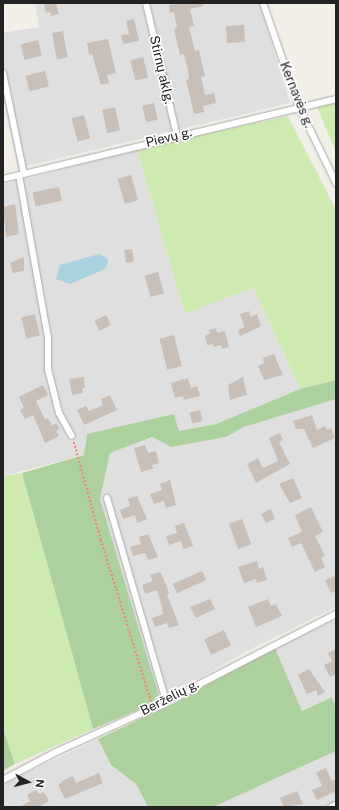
<!DOCTYPE html>
<html>
<head>
<meta charset="utf-8">
<style>
  body { margin:0 }
  #map { position:relative; width:339px; height:810px; overflow:hidden; background:#f2efe9; font-family:"Public Sans",sans-serif }
  div>[style] { position:absolute }
  .residential>* { inset:0; background:#e0dfdf }
  .grass>* { inset:0; background:#cdebb0 }
  .forest>* { inset:0; background:#add19e }
  .water>* { inset:0; background:#aad3df }
  .building>* { inset:0; background:#c7bfb8; transform-origin:0 0 }
  .path>* { height:1.5px; margin-top:-0.75px; transform-origin:0; background:repeating-linear-gradient(90deg,#fa8072 0 2px,transparent 0 4px) }
  .roads { filter:drop-shadow(0 0 1px #a9a9a9) drop-shadow(0 0 1px #a9a9a9) }
  .street>* { height:6px; margin:-3px; padding:0 3px; transform-origin:3px; border-radius:3px; background:#fff }
  span { translate:-50% -50%; white-space:nowrap; text-align:center; line-height:1.15; -webkit-text-stroke:3.5px #fff; paint-order:stroke }
  .street-label { font-size:13px; color:#222 }
  .frame { position:absolute; inset:0; border:4px solid #222; pointer-events:none }
  .north { position:absolute; left:8px; top:762px; width:40px; height:40px; -webkit-text-stroke:3px #fff; paint-order:stroke; rotate:97deg; font-size:11px; font-weight:700; line-height:16px; text-align:center; color:#222 }
  .north::after { content:''; display:block; margin:auto; width:14px; height:18px; background:#222; clip-path:polygon(50% 0,100% 100%,50% 72%,0 100%) }
</style>
</head>
<body>
<div id="map">
  <div class="residential">
    <i style="clip-path:polygon(35px 3px,260px 3px,290px 103px,18px 168px,3px 97px,3px 33px,39px 27px)"></i>
    <i style="clip-path:polygon(137px 149px,185px 312px,254px 288px,300px 389px,216px 424px,179px 431px,174px 414px,84px 455px,3px 476px,3px 185px)"></i>
    <i style="clip-path:polygon(336px 399px,336px 607px,241px 654px,200px 678px,159px 696px,100px 499px,110px 453px,152px 437px,171px 447px,226px 437px,244px 427px)"></i>
    <i style="clip-path:polygon(336px 619px,336px 708px,331px 697px,302px 711px,275px 648px)"></i>
    <i style="clip-path:polygon(98px 739px,111px 765px,136px 784px,148px 807px,3px 807px,3px 784px)"></i>
    <i style="clip-path:polygon(336px 751px,336px 807px,213px 807px)"></i>
  </div>
  <div class="grass">
    <i style="clip-path:polygon(336px 102px,336px 152px,317px 107px)"></i>
    <i style="clip-path:polygon(288px 116px,336px 210px,336px 380px,300px 389px,254px 288px,185px 313px,137px 149px)"></i>
    <i style="clip-path:polygon(22px 473px,93px 729px,15px 764px,3px 727px,3px 476px)"></i>
  </div>
  <div class="forest">
    <i style="clip-path:polygon(336px 380px,336px 399px,244px 427px,226px 437px,171px 447px,152px 437px,110px 453px,100px 499px,159px 696px,159px 701px,93px 729px,22px 473px,84px 455px,87px 434px,174px 414px,179px 431px,216px 424px,300px 389px)"></i>
    <i style="clip-path:polygon(275px 648px,302px 711px,332px 697px,336px 708px,336px 751px,213px 807px,148px 807px,136px 784px,111px 765px,98px 739px,172px 704px)"></i>
    <i style="clip-path:polygon(3px 728px,15px 764px,3px 771px)"></i>
  </div>
  <div class="water">
    <i style="clip-path:polygon(99px 254px,107px 258px,108px 263px,105px 269px,70px 284px,56px 279px,60px 265px)"></i>
  </div>
  <div class="building">
    <i style="clip-path:polygon(48px 3px,56px 3px,59px 14px,51px 16px,50px 12px,46px 13px,44px 4px)"></i>
    <i style="clip-path:polygon(180px 3px,203px 3px,203px 6px,190px 9px,194px 26px,189px 27px,195px 51px,199px 50px,205px 76px,201px 77px,205px 95px,214px 93px,216px 103px,203px 106px,204px 112px,194px 114px,186px 80px,189px 79px,188px 70px,184px 54px,180px 55px,174px 29px,177px 28px,174px 12px,170px 13px,169px 5px)"></i>
    <i style="clip-path:polygon(134px 19px,139px 41px,123px 44px,121px 35px,129px 34px,126px 21px)"></i>
    <i style="left:244px;top:25px;width:17px;height:18px;rotate:87deg"></i>
    <i style="left:63px;top:31px;width:27px;height:11px;rotate:80deg"></i>
    <i style="clip-path:polygon(108px 39px,116px 73px,107px 75px,109px 83px,101px 85px,92px 54px,89px 55px,87px 43px)"></i>
    <i style="left:38px;top:40px;width:16px;height:18px;rotate:76deg"></i>
    <i style="left:143px;top:57px;width:21px;height:13px;rotate:76deg"></i>
    <i style="left:45px;top:71px;width:16px;height:20px;rotate:76deg"></i>
    <i style="left:154px;top:103px;width:17px;height:12px;rotate:77deg"></i>
    <i style="left:115px;top:107px;width:24px;height:13px;rotate:78deg"></i>
    <i style="left:84px;top:115px;width:24px;height:13px;rotate:75deg"></i>
    <i style="left:131px;top:175px;width:26px;height:14px;rotate:74deg"></i>
    <i style="left:59px;top:187px;width:14px;height:27px;rotate:78deg"></i>
    <i style="clip-path:polygon(15px 204px,19px 234px,6px 237px,3px 207px)"></i>
    <i style="left:132px;top:249px;width:13px;height:8px;rotate:81deg"></i>
    <i style="clip-path:polygon(24px 257px,24px 271px,13px 273px,10px 263px)"></i>
    <i style="left:158px;top:272px;width:22px;height:14px;rotate:74deg"></i>
    <i style="clip-path:polygon(249px 311px,251px 317px,257px 314px,261px 326px,240px 336px,238px 330px,245px 327px,246px 331px,240px 314px)"></i>
    <i style="left:35px;top:314px;width:22px;height:14px;rotate:77deg"></i>
    <i style="left:106px;top:315px;width:11px;height:13px;rotate:63deg"></i>
    <i style="clip-path:polygon(216px 328px,217px 333px,225px 331px,229px 347px,222px 349px,221px 345px,214px 347px,213px 344px,207px 345px,205px 336px,210px 334px,209px 330px)"></i>
    <i style="left:174px;top:335px;width:32px;height:15px;rotate:76deg"></i>
    <i style="clip-path:polygon(274px 354px,283px 375px,264px 380px,258px 366px,264px 363px,263px 358px)"></i>
    <i style="clip-path:polygon(84px 377px,85px 388px,82px 388px,83px 393px,72px 395px,69px 379px)"></i>
    <i style="clip-path:polygon(243px 377px,247px 395px,230px 400px,228px 385px)"></i>
    <i style="clip-path:polygon(188px 378px,191px 388px,197px 386px,200px 396px,184px 400px,183px 396px,175px 398px,171px 383px)"></i>
    <i style="clip-path:polygon(43px 385px,48px 395px,36px 401px,45px 419px,48px 418px,52px 426px,56px 423px,60px 429px,56px 431px,59px 436px,45px 443px,33px 415px,25px 419px,20px 410px,24px 408px,19px 397px)"></i>
    <i style="clip-path:polygon(110px 395px,117px 410px,84px 425px,77px 410px,86px 406px,89px 411px,103px 405px,101px 399px)"></i>
    <i style="left:200px;top:410px;width:11px;height:11px;rotate:75deg"></i>
    <i style="clip-path:polygon(312px 415px,317px 430px,325px 426px,327px 430px,331px 428px,335px 438px,313px 448px,304px 429px,296px 429px,293px 421px)"></i>
    <i style="clip-path:polygon(280px 433px,283px 440px,279px 442px,290px 464px,256px 483px,247px 464px,258px 458px,263px 468px,278px 461px,269px 438px)"></i>
    <i style="clip-path:polygon(145px 445px,148px 453px,156px 451px,159px 463px,152px 465px,153px 469px,141px 472px,134px 448px)"></i>
    <i style="clip-path:polygon(293px 478px,302px 498px,290px 503px,279px 484px)"></i>
    <i style="clip-path:polygon(170px 480px,176px 505px,166px 508px,164px 501px,154px 504px,150px 494px,162px 490px,160px 484px)"></i>
    <i style="clip-path:polygon(137px 496px,147px 519px,137px 523px,135px 515px,123px 519px,120px 510px,130px 506px,128px 499px)"></i>
    <i style="clip-path:polygon(311px 507px,323px 532px,315px 536px,325px 556px,321px 558px,325px 567px,315px 572px,301px 543px,292px 547px,288px 538px,302px 532px,295px 515px)"></i>
    <i style="clip-path:polygon(271px 509px,275px 519px,266px 523px,261px 514px)"></i>
    <i style="left:242px;top:519px;width:27px;height:14px;rotate:70deg"></i>
    <i style="clip-path:polygon(184px 523px,193px 546px,183px 549px,181px 541px,169px 545px,166px 536px,177px 533px,175px 526px)"></i>
    <i style="clip-path:polygon(148px 534px,158px 557px,148px 560px,145px 553px,133px 556px,130px 547px,141px 544px,139px 537px)"></i>
    <i style="clip-path:polygon(257px 561px,259px 569px,263px 567px,267px 580px,257px 583px,256px 579px,244px 583px,238px 567px)"></i>
    <i style="left:202px;top:571px;width:10px;height:32px;rotate:66deg"></i>
    <i style="clip-path:polygon(160px 572px,166px 584px,169px 594px,167px 595px,179px 625px,169px 628px,167px 623px,155px 627px,152px 618px,163px 614px,162px 607px,157px 590px,145px 594px,142px 585px,153px 581px,150px 575px)"></i>
    <i style="clip-path:polygon(336px 575px,336px 591px,331px 593px,325px 580px)"></i>
    <i style="clip-path:polygon(210px 599px,215px 609px,196px 618px,190px 607px)"></i>
    <i style="clip-path:polygon(268px 599px,271px 606px,276px 604px,282px 616px,256px 627px,248px 607px)"></i>
    <i style="left:224px;top:630px;width:17px;height:22px;rotate:65deg"></i>
    <i style="clip-path:polygon(336px 649px,336px 674px,330px 677px,324px 665px,332px 661px,328px 653px)"></i>
    <i style="clip-path:polygon(309px 669px,325px 692px,318px 696px,316px 690px,307px 694px,298px 675px)"></i>
    <i style="clip-path:polygon(326px 768px,332px 781px,336px 779px,336px 791px,317px 800px,312px 790px,322px 786px,316px 772px)"></i>
    <i style="clip-path:polygon(99px 773px,103px 783px,65px 799px,58px 785px,64px 780px,73px 776px,76px 783px)"></i>
    <i style="clip-path:polygon(36px 790px,39px 794px,44px 792px,49px 801px,38px 807px,20px 807px,30px 801px,27px 795px)"></i>
    <i style="clip-path:polygon(297px 791px,303px 804px,284px 807px,280px 798px)"></i>
  </div>
  <div class="path">
    <i style="left:74px;top:442px;width:102px;rotate:74.6deg"></i>
    <i style="left:101px;top:540px;width:169px;rotate:72.7deg"></i>
  </div>
  <div class="roads">
    <div class="street">
      <i style="left:146px;top:3px;width:137px;rotate:76.9deg"></i>
      <i style="left:263px;top:3px;width:110px;rotate:70.9deg"></i>
      <i style="left:299px;top:107px;width:85px;rotate:64deg"></i>
      <i style="left:3px;top:73px;width:103px;rotate:78.3deg"></i>
      <i style="left:19px;top:175px;width:165px;rotate:79.9deg"></i>
      <i style="left:48px;top:337px;width:32px;rotate:90deg"></i>
      <i style="left:48px;top:369px;width:45px;rotate:76deg"></i>
      <i style="left:59px;top:413px;width:26px;rotate:61deg"></i>
      <i style="left:3px;top:179px;width:342px;rotate:-13.5deg"></i>
      <i style="left:107px;top:498px;width:211px;rotate:73.8deg"></i>
      <i style="left:3px;top:780px;width:60px;rotate:-27.8deg"></i>
      <i style="left:56px;top:752px;width:107px;rotate:-24.4deg"></i>
      <i style="left:153px;top:708px;width:206px;rotate:-27.2deg"></i>
      <i style="left:331px;top:807px;width:5px;rotate:-22deg"></i>
    </div>
  </div>
  <div class="street-label">
    <span style="left:161px;top:70px;rotate:77deg">Stirnų aklg.</span>
    <span style="left:296px;top:95px;rotate:68deg">Kernavės g.</span>
    <span style="left:169px;top:138px;rotate:-14deg">Pievų g.</span>
    <span style="left:170px;top:698px;rotate:-27deg">Berželių g.</span>
  </div>
  <div class="frame"></div>
  <div class="north">N</div>
</div>
</body>
</html>
